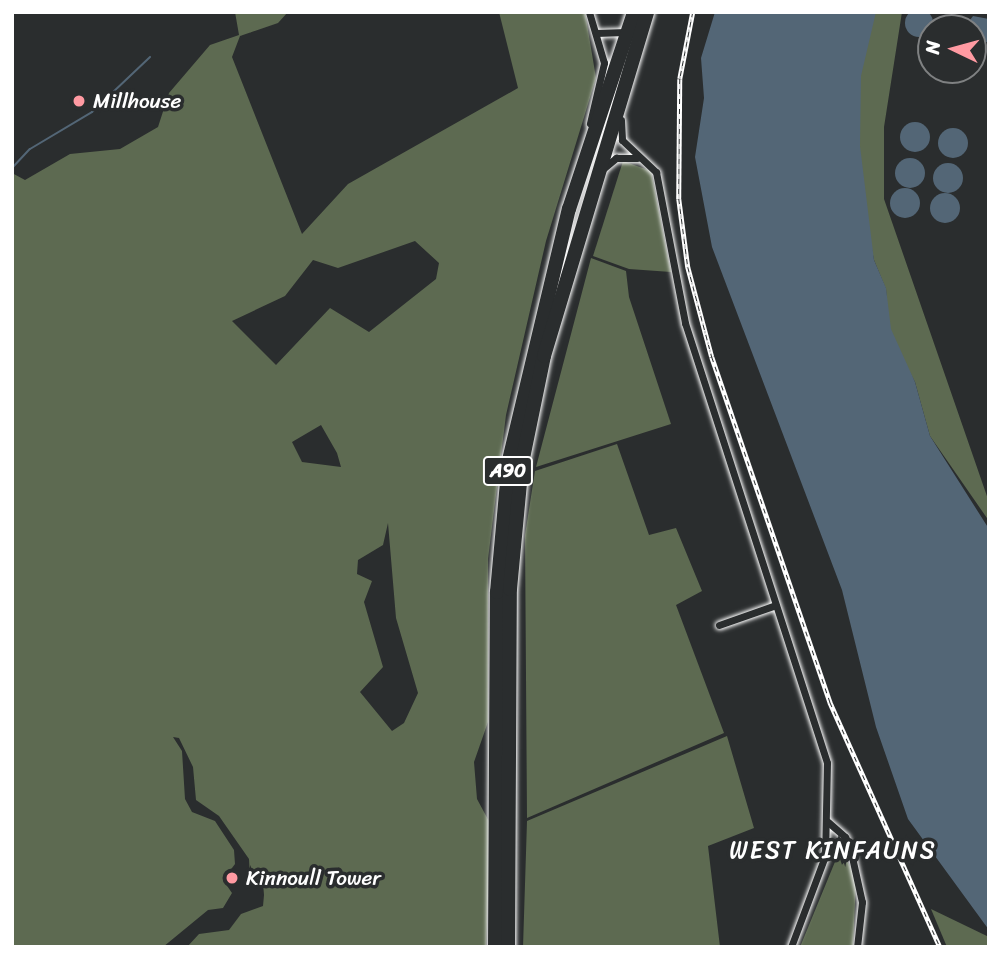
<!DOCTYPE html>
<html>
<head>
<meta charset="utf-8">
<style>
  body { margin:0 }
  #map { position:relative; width:1001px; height:959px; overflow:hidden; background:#2a2d2e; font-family:Sriracha,sans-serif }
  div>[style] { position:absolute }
  .green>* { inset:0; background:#5d6a51 }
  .water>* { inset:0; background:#536676 }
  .round { border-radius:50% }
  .stream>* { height:2px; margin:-1px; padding:0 1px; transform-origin:1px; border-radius:1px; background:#536676 }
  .roads { filter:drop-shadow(0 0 2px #fff) drop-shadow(0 0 2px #fff) }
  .street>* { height:7px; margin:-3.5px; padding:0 3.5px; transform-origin:3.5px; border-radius:3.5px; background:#2a2d2e }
  .highway>* { height:14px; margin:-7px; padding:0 7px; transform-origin:7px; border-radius:7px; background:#2a2d2e }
  .rail>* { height:4.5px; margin-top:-2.25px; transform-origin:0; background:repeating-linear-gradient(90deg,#2a2d2e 0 5px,#fff 0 10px); box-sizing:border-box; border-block:2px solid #fff }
  .dots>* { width:19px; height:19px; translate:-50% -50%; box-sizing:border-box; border:4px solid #2a2d2e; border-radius:50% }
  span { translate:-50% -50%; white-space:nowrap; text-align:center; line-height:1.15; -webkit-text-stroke:7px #2a2d2e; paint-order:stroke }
  .shield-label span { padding:2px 5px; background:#2a2d2e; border:2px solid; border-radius:5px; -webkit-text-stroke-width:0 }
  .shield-label { font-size:19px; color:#fff; font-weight:700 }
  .poi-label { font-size:21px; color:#fff }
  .left { translate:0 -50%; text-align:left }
  .quarter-label { font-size:24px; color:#fff; letter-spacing:2px }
  .frame { position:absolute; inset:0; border:14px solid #fff; pointer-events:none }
  .north { position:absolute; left:917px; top:14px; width:70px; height:70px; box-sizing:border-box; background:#2a2d2e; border:2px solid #7f8182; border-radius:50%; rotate:275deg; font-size:19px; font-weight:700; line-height:28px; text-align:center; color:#fff }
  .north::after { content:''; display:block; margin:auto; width:24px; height:32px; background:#ff9aa2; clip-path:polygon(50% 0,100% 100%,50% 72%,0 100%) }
</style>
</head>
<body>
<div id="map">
  <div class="green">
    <i style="clip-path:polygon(evenodd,235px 12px,288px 12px,278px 23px,240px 36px,232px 57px,302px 234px,348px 184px,518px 88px,499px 12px,585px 12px,596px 78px,546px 241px,506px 415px,488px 559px,488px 722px,474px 762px,477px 799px,491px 825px,486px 947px,187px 947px,199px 934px,229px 930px,241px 914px,263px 906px,264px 895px,263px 883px,250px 878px,249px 859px,219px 816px,196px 800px,193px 767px,179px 738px,173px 737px,182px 751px,185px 799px,192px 812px,215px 821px,234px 850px,235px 864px,223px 880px,232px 893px,223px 908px,208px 910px,163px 947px,12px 947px,12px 173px,25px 180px,70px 154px,120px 149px,158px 127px,169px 93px,210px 45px,239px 35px,235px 12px,415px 241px,439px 263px,436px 279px,369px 332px,330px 308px,276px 365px,232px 321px,285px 296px,313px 260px,338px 268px,415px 241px,235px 12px,321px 425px,337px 453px,341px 467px,302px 462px,292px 442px,321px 425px,235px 12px,388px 523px,396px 618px,418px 693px,404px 723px,392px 731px,360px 692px,383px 667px,364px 602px,372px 581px,357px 574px,358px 560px,383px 545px,388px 523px)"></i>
    <i style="clip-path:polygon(859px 12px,902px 12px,884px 127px,884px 199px,989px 502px,989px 521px,930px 436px,915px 382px,889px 333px,886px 289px,874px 260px,863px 201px,853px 93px)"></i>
    <i style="clip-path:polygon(623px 161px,651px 171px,671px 272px,629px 269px,593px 256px)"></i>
    <i style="clip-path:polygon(591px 258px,626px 271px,629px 297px,671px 424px,536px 467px)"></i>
    <i style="clip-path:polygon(617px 444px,649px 535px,676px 528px,702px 591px,676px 605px,724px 733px,527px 818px,525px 535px,535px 471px)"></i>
    <i style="clip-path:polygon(727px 736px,754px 828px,708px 846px,720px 947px,523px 947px,527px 821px)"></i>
    <i style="clip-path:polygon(837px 838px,856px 880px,853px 947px,800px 947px,839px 852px)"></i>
    <i style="clip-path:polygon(931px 909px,989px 937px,989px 947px,947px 947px)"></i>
  </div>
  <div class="water">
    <i class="round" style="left:905px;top:9px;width:28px;height:28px"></i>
    <i style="clip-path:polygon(715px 12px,876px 12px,861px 76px,860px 146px,874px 260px,886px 288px,891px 329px,915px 382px,930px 436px,989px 529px,989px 930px,908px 819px,876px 727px,842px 590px,712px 247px,695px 157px,704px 98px,701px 58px)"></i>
    <i style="clip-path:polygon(973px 16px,989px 19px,987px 42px,973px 43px,973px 28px,964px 28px)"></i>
    <i class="round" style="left:900px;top:122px;width:30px;height:30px"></i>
    <i class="round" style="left:938px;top:128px;width:30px;height:30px"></i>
    <i class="round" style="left:895px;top:158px;width:30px;height:30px"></i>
    <i class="round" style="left:933px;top:163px;width:30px;height:30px"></i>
    <i class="round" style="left:890px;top:188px;width:30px;height:30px"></i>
    <i class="round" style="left:930px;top:193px;width:30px;height:30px"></i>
  </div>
  <div class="stream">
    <i style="left:12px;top:168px;width:26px;rotate:-47deg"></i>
    <i style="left:30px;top:149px;width:72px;rotate:-30.8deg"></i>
    <i style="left:92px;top:112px;width:80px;rotate:-43.5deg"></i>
  </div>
  <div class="roads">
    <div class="street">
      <i style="left:589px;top:12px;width:53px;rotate:73.6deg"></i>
      <i style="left:604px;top:63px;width:62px;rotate:103.1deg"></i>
      <i style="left:596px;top:33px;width:29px;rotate:-2deg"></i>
      <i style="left:621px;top:120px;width:20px;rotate:87deg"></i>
      <i style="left:622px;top:140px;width:47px;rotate:43.3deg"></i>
      <i style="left:656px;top:172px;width:154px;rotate:79.1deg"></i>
      <i style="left:685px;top:323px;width:462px;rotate:72.1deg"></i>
      <i style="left:827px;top:763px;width:93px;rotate:91.2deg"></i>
      <i style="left:825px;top:856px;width:97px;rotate:110.5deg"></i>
      <i style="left:604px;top:168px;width:16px;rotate:-40deg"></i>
      <i style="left:616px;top:158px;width:21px"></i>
      <i style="left:719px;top:625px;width:60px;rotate:-19.3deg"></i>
      <i style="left:828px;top:822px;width:23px;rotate:41deg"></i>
      <i style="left:845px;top:837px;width:21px;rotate:71deg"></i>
      <i style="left:852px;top:857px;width:46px;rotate:77.5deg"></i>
      <i style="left:862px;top:902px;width:45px;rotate:96.3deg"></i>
    </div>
    <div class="highway">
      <i style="left:495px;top:947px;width:355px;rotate:-89.7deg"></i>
      <i style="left:497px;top:592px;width:133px;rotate:-84.8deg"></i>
      <i style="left:509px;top:460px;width:258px;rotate:-76.6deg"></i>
      <i style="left:569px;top:209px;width:207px;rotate:-71.7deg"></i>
      <i style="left:508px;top:947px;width:358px;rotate:-89.7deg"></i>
      <i style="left:510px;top:589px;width:127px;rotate:-84.6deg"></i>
      <i style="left:522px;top:463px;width:109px;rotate:-78.4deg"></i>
      <i style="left:544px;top:356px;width:359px;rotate:-73.3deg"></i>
    </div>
  </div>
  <div class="rail">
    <i style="left:693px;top:12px;width:68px;rotate:101deg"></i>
    <i style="left:680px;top:79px;width:120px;rotate:90.5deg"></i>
    <i style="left:679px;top:199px;width:69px;rotate:82.5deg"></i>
    <i style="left:688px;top:267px;width:93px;rotate:75.1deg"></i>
    <i style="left:712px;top:357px;width:365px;rotate:71.1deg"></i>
    <i style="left:830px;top:702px;width:269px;rotate:65.8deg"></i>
  </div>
  <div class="dots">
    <i style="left:79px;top:101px;background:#ff9aa2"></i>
    <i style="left:232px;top:878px;background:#ff9aa2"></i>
  </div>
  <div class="shield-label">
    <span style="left:508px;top:471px">A90</span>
  </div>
  <div class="poi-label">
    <span class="left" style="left:93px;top:101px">Millhouse</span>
    <span class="left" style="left:246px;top:878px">Kinnoull Tower</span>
  </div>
  <div class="quarter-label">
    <span style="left:833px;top:851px">WEST KINFAUNS</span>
  </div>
  <div class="frame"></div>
  <div class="north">N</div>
</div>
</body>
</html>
